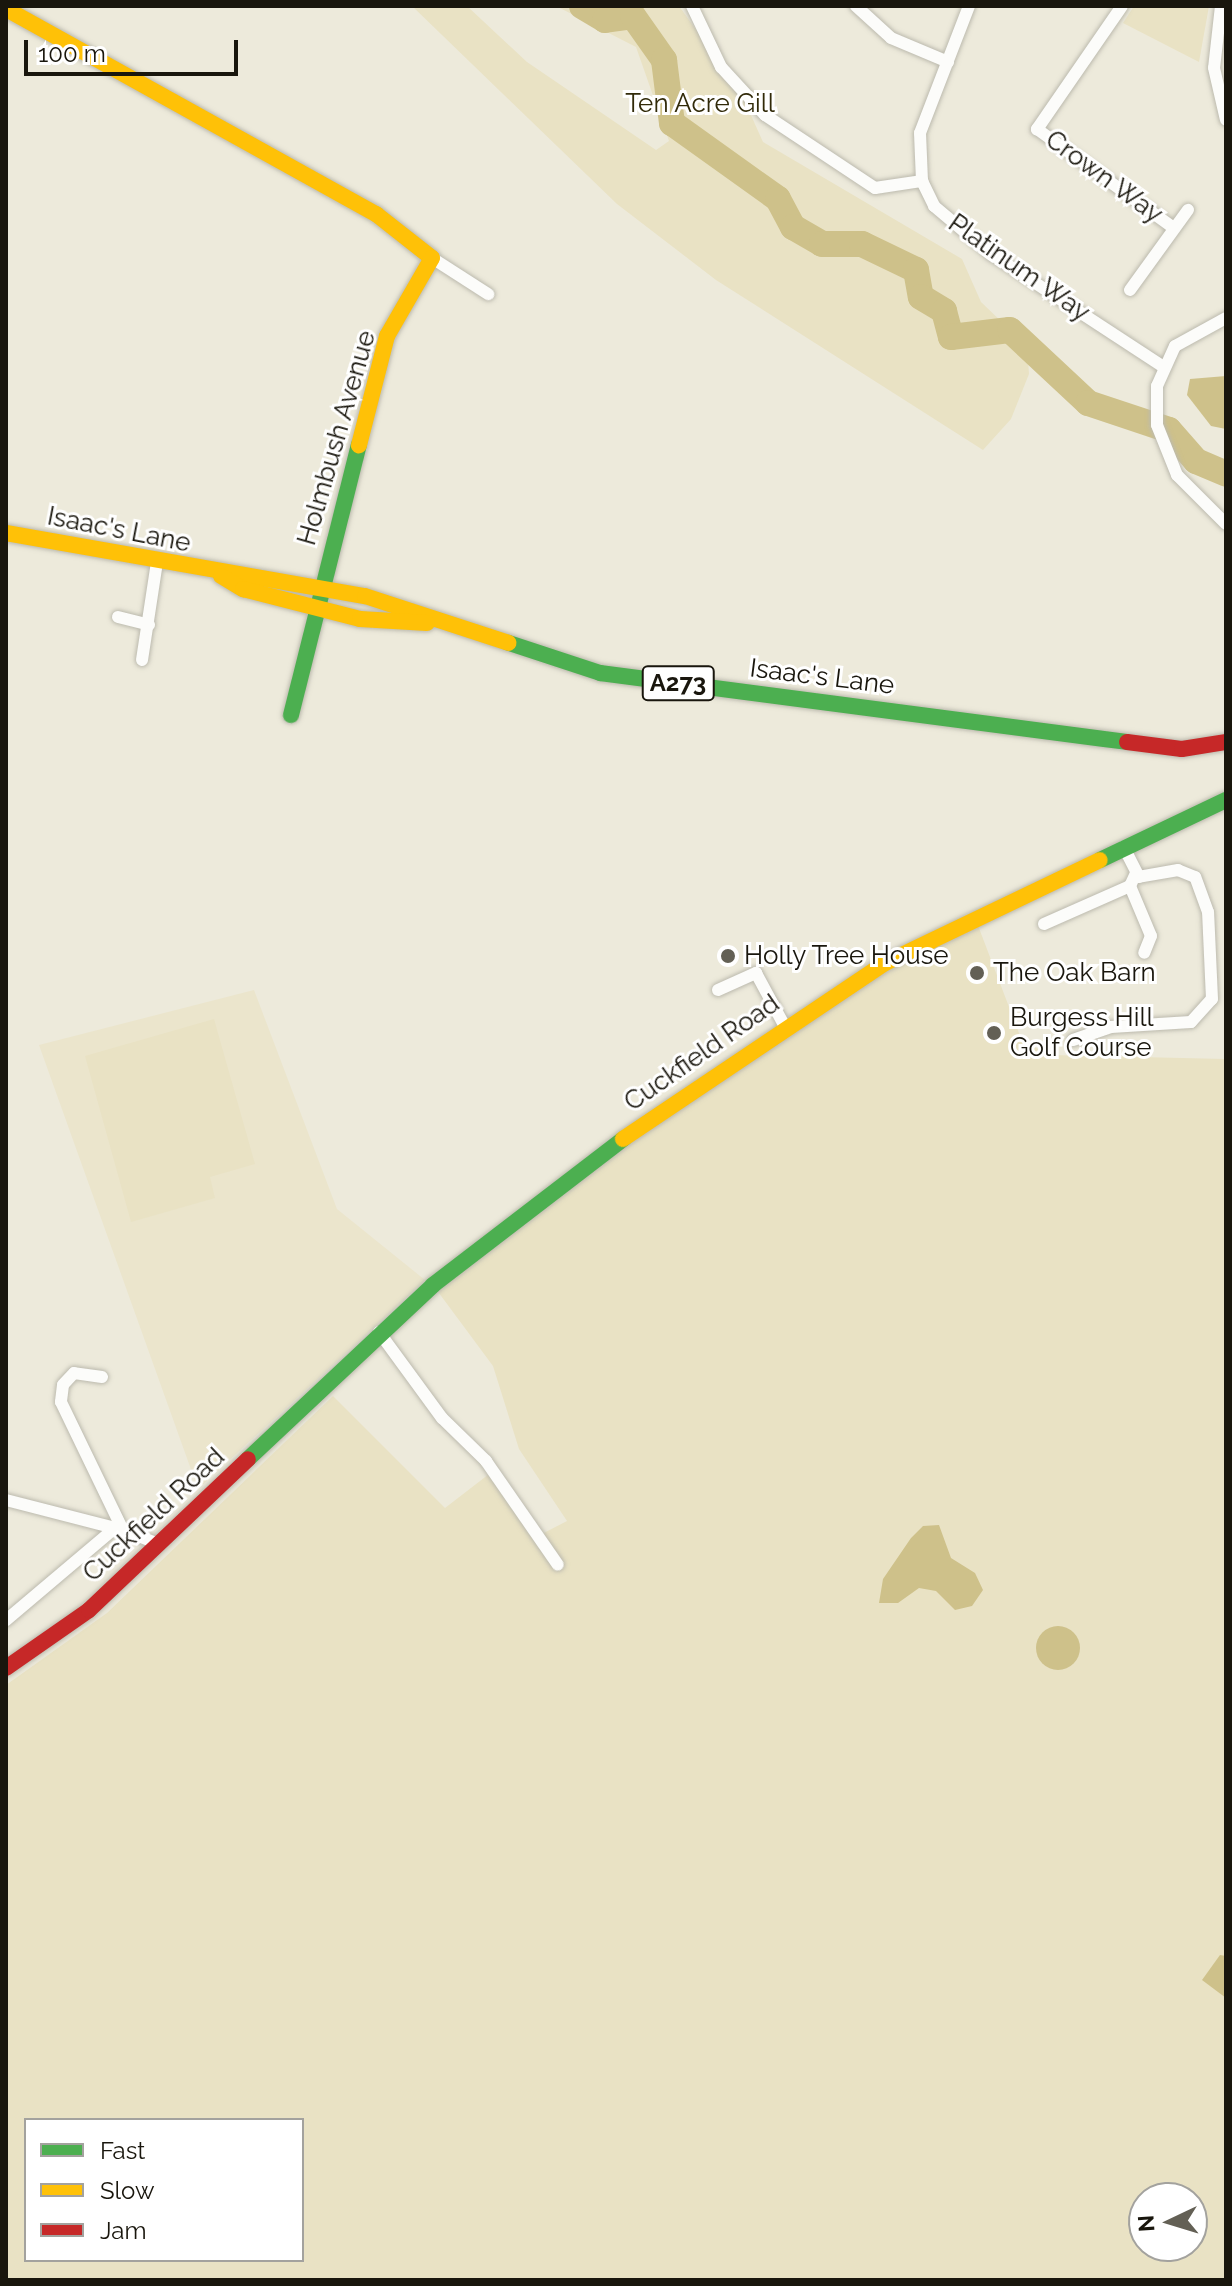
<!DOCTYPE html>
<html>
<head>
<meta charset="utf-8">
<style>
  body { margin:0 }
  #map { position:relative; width:1232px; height:2286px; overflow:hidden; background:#edeadb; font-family:Raleway,sans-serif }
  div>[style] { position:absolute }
  .built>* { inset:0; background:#ebe5cc }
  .green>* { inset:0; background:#e9e2c4 }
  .water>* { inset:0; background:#cec18a }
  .round { border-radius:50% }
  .river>* { height:26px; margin:-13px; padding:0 13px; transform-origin:13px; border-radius:13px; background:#cec18a }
  .roads { filter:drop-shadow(0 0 2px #bcbaae) drop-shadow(0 0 2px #bcbaae) }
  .street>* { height:12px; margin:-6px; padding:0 6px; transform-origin:6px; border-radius:6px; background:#fcfcfa }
  .fast>* { height:16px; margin:-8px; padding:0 8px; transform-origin:8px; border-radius:8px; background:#4caf50 }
  .slow>* { height:16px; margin:-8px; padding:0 8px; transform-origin:8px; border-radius:8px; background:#ffc107 }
  .jam>* { height:16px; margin:-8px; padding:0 8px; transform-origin:8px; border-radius:8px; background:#c62828 }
  .dots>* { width:22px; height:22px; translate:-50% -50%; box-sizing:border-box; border:4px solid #fff; border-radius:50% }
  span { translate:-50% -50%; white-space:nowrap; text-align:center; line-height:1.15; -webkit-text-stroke:6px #fff; paint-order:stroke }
  .shield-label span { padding:2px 6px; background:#fff; border:2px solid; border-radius:6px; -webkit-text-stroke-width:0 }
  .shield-label { font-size:24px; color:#19160d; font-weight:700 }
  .park-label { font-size:26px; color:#312a09 }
  .street-label { font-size:26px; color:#19160d }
  .poi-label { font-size:26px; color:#19160d }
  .left { translate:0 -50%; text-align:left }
  .frame { position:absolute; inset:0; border:8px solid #19160d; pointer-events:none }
  .legend { position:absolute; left:24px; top:2118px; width:280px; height:144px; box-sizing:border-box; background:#fff; border:2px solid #a3a29e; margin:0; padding:10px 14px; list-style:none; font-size:24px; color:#19160d }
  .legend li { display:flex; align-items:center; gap:16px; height:40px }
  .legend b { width:40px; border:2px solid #a3a29e }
  .north { position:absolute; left:1128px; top:2182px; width:80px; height:80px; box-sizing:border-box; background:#fff; border:2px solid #a3a29e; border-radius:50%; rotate:266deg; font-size:22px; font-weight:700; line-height:32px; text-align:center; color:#19160d }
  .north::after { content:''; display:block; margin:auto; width:28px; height:36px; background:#636055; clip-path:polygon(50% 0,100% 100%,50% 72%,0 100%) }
  .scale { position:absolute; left:24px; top:40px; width:214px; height:36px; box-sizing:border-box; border:4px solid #19160d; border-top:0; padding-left:10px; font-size:24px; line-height:28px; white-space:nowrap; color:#19160d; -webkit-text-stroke:6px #fff; paint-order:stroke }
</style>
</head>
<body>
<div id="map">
  <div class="built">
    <i style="clip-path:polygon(254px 990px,337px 1209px,425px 1280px,198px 1489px,39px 1045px)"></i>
  </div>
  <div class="green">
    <i style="clip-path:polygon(412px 6px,467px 6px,527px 62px,656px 150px,669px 141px,636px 47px,556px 6px,679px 6px,741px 93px,763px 142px,962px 259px,981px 302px,1027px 346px,1029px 374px,1011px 419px,983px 450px,716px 280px,617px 204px)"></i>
    <i style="clip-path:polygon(1134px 6px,1209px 6px,1199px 62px,1123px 23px)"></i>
    <i style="clip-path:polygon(evenodd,974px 915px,1022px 1041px,1050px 1055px,1226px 1059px,1226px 2280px,6px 2280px,6px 1685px,107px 1613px,333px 1396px,445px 1508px,493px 1471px,538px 1536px,567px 1521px,519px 1449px,493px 1366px,433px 1285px,590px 1163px,974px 915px,26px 2120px,302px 2120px,302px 2260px,26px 2260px,26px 2120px,974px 915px,1144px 2198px,1192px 2198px,1192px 2246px,1144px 2246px,1144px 2198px)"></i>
    <i style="clip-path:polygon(214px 1019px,255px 1164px,210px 1177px,215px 1198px,131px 1222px,85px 1056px)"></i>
  </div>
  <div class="water">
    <i style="clip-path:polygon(1226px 376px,1226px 429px,1211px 426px,1187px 395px,1190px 379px)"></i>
    <i style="clip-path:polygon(939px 1525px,951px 1558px,975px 1573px,983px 1590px,972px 1606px,955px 1610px,936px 1591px,919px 1588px,898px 1603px,879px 1603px,883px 1579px,911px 1538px,923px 1526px)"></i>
    <i class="round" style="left:1036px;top:1626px;width:44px;height:44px"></i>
    <i style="clip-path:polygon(1220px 1955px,1226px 1956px,1226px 1998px,1202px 1980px)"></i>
  </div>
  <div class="river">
    <i style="left:582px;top:6px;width:27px;rotate:31deg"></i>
    <i style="left:605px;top:20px;width:28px;rotate:-8deg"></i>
    <i style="left:633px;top:16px;width:54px;rotate:54.8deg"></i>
    <i style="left:664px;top:60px;width:64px;rotate:82.8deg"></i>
    <i style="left:672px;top:123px;width:130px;rotate:35.6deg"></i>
    <i style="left:778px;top:199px;width:32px;rotate:62deg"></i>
    <i style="left:793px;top:227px;width:34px;rotate:30deg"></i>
    <i style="left:822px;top:244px;width:40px"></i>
    <i style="left:862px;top:244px;width:60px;rotate:25.7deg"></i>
    <i style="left:916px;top:270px;width:27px;rotate:80deg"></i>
    <i style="left:921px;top:297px;width:27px;rotate:31deg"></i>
    <i style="left:944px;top:311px;width:27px;rotate:75deg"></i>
    <i style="left:951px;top:337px;width:59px;rotate:-6.8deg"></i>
    <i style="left:1010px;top:330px;width:107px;rotate:43.1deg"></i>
    <i style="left:1088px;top:403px;width:85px;rotate:18.4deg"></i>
    <i style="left:1169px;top:430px;width:41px;rotate:48.9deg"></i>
    <i style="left:1196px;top:461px;width:33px;rotate:23deg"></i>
  </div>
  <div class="roads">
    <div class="street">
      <i style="left:692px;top:6px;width:68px;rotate:64.6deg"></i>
      <i style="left:721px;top:67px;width:65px;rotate:47.5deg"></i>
      <i style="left:765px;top:115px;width:132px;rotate:33.6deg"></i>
      <i style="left:875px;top:188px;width:48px;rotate:-8.5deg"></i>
      <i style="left:856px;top:6px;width:47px;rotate:42.4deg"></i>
      <i style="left:891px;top:38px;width:62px;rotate:22.8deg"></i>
      <i style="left:969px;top:6px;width:136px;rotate:111.1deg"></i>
      <i style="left:920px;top:133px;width:48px;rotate:87.6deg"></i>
      <i style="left:922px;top:181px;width:28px;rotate:64deg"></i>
      <i style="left:934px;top:206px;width:75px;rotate:40.1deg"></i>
      <i style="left:991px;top:254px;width:204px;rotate:33.2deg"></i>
      <i style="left:1122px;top:6px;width:150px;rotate:124.6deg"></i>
      <i style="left:1037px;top:129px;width:169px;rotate:35.9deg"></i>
      <i style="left:1221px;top:6px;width:62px;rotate:96.4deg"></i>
      <i style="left:1214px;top:68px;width:53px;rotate:77deg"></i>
      <i style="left:432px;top:258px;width:67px;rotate:32.7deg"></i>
      <i style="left:1130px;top:290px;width:99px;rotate:-54.1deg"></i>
      <i style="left:1226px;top:318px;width:58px;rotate:151.2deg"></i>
      <i style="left:1175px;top:346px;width:44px;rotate:114.2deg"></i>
      <i style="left:1157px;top:386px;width:39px;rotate:90deg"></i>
      <i style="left:1157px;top:425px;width:54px;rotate:68.2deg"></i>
      <i style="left:1177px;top:475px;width:69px;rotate:45deg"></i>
      <i style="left:118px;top:617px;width:32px;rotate:14deg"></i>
      <i style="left:142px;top:660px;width:99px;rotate:-81.3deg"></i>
      <i style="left:1130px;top:886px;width:54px;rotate:67.2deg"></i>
      <i style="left:1151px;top:936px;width:18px;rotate:112deg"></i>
      <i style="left:1044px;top:924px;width:94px;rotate:-23.8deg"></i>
      <i style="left:1130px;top:886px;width:14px;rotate:-65deg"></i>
      <i style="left:718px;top:990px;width:42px;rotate:-24.1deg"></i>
      <i style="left:756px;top:973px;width:59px;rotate:61.7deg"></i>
      <i style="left:1073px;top:1040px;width:40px;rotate:-18.9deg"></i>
      <i style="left:1111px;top:1027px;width:80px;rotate:-3.6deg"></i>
      <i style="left:1191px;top:1022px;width:31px;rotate:-48deg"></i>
      <i style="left:1212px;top:999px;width:87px;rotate:-92.6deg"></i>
      <i style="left:1208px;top:912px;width:37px;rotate:-110deg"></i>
      <i style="left:1195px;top:877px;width:18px;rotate:-158deg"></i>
      <i style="left:1178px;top:870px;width:40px;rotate:170deg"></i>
      <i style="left:1139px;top:877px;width:34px;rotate:-117deg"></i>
      <i style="left:379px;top:1332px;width:107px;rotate:53.8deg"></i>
      <i style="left:442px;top:1418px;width:62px;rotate:44.3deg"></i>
      <i style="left:486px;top:1461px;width:126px;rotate:55.3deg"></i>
      <i style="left:102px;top:1377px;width:28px;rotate:-172deg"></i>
      <i style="left:74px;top:1373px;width:16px;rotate:133deg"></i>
      <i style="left:63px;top:1385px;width:17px;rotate:97deg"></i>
      <i style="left:61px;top:1402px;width:140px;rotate:64.2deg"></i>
      <i style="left:6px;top:1500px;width:113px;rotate:14.4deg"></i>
      <i style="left:115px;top:1528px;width:143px;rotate:139.8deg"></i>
      <i style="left:118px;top:1528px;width:41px;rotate:21.5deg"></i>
    </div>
    <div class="fast">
      <i style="left:509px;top:643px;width:96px;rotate:18.2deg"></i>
      <i style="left:600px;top:673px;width:531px;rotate:7.46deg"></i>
      <i style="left:291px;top:715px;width:278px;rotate:-75.9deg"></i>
      <i style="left:1100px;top:860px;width:140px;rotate:-25.5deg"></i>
      <i style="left:248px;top:1459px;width:254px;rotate:-43.2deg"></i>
      <i style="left:433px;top:1285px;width:240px;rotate:-37.5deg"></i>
    </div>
    <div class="slow">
      <i style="left:6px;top:9px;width:423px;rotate:29deg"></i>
      <i style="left:376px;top:214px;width:71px;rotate:38.2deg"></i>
      <i style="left:432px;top:258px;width:90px;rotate:120deg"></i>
      <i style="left:387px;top:336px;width:113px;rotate:104.4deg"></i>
      <i style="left:6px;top:533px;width:364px;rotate:10deg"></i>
      <i style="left:365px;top:596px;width:151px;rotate:18.1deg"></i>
      <i style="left:221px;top:576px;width:26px;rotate:31deg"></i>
      <i style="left:243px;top:589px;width:121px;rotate:14.4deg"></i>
      <i style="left:360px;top:619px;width:67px;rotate:3.4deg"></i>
      <i style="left:623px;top:1139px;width:316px;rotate:-33.9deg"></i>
      <i style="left:885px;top:963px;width:238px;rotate:-25.6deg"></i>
    </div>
    <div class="jam">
      <i style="left:1127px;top:742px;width:55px;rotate:7.3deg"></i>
      <i style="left:1182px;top:749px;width:45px;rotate:-9deg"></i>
      <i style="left:6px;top:1668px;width:101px;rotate:-34.9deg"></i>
      <i style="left:89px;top:1610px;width:219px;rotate:-43.5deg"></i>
    </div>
  </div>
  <div class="dots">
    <i style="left:728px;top:956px;background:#636055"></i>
    <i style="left:977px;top:973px;background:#636055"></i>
    <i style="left:994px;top:1033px;background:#636055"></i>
  </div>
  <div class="shield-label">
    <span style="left:678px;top:683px">A273</span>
  </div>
  <div class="park-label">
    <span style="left:700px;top:104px">Ten Acre Gill</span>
  </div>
  <div class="street-label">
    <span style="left:1104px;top:177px;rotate:36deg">Crown Way</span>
    <span style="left:1019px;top:268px;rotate:35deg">Platinum Way</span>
    <span style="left:337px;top:438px;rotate:-74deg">Holmbush Avenue</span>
    <span style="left:119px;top:530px;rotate:11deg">Isaac's Lane</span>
    <span style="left:822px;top:677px;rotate:7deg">Isaac's Lane</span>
    <span style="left:702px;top:1053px;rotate:-35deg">Cuckfield Road</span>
    <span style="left:154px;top:1515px;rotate:-43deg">Cuckfield Road</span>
  </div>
  <div class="poi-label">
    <span class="left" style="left:744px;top:956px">Holly Tree House</span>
    <span class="left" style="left:993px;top:973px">The Oak Barn</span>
    <span class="left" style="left:1010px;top:1033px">Burgess Hill<br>Golf Course</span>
  </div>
  <div class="frame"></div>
  <ul class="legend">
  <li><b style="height:10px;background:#4caf50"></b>Fast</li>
  <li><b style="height:10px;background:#ffc107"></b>Slow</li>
  <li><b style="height:10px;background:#c62828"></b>Jam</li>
  </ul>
  <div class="north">N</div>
  <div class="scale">100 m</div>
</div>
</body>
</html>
